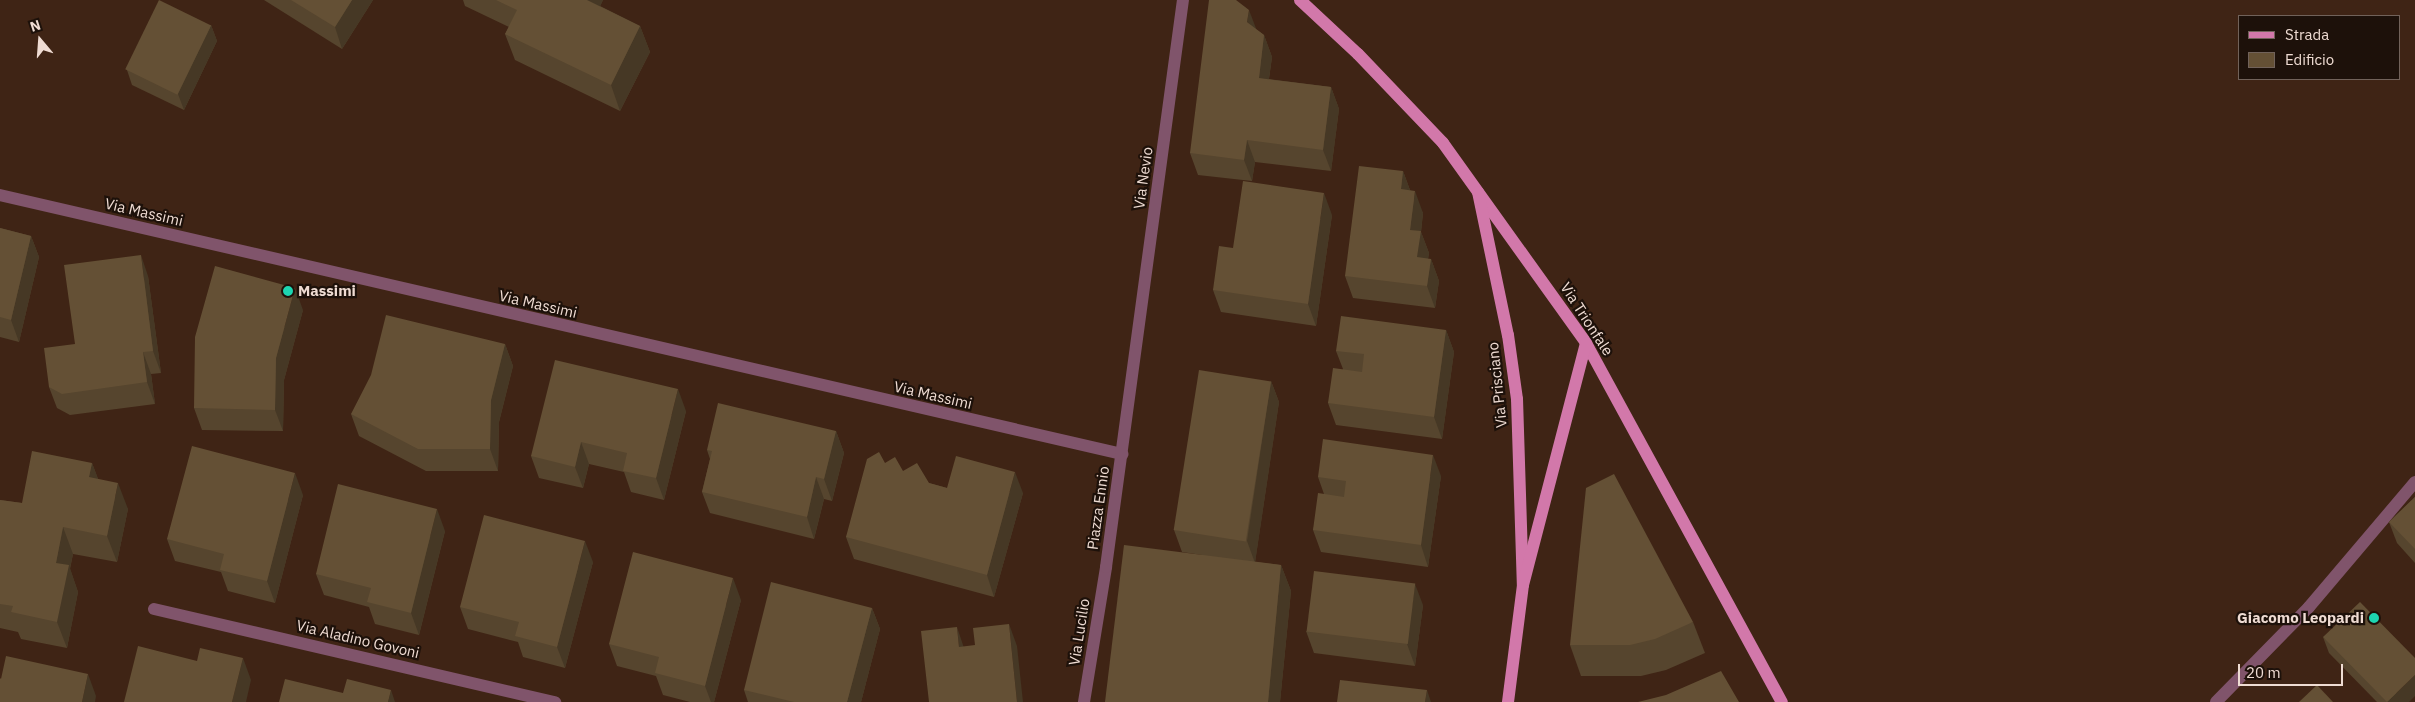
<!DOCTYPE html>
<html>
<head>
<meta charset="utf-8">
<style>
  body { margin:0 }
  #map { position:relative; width:2415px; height:702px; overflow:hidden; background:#3f2415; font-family:"IBM Plex Sans",sans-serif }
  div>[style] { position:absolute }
  .minor>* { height:12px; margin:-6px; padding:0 6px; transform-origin:6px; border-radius:6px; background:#80546b }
  .major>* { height:12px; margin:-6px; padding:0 6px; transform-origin:6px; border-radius:6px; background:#d278aa }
  .wall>* { inset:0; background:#56452e }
  .shaded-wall>* { inset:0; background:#463825 }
  .building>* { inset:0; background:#645035; transform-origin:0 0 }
  .dots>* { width:14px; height:14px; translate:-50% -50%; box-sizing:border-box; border:2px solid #1d110a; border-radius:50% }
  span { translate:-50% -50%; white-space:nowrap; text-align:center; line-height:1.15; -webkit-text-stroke:4.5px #1d110a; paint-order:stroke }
  .street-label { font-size:15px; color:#efdcd3 }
  .poi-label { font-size:15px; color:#efdcd3; font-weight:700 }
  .left { translate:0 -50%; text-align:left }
  .right { translate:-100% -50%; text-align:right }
  .legend { position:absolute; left:2238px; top:15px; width:162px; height:65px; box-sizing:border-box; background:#1d110a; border:1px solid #71625a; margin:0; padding:6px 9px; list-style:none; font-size:15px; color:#efdcd3 }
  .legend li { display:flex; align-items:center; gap:10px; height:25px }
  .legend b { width:25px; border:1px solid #71625a }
  .north { position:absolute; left:15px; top:15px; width:50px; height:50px; -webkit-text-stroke:4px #1d110a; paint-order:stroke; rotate:342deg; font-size:14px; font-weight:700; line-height:20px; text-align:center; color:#efdcd3 }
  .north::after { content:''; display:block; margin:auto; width:18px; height:22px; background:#efdcd3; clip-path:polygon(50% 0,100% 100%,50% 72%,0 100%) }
  .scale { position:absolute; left:2238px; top:664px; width:105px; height:22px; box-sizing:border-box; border:2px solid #efdcd3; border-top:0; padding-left:6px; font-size:15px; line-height:18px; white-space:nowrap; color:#efdcd3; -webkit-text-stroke:4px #1d110a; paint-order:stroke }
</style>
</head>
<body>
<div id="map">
  <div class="minor">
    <i style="left:0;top:195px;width:1152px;rotate:13deg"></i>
    <i style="left:154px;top:609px;width:412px;rotate:13.1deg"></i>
    <i style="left:1084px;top:702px;width:137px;rotate:-80.7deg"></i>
    <i style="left:1106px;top:567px;width:572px;rotate:-82.27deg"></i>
    <i style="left:2216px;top:702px;width:133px;rotate:-45.6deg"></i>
    <i style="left:2309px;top:607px;width:164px;rotate:-49.7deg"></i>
  </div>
  <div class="major">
    <i style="left:1300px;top:0;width:79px;rotate:43deg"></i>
    <i style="left:1358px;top:54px;width:123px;rotate:46.3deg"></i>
    <i style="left:1443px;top:143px;width:246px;rotate:54.4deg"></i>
    <i style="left:1586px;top:343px;width:409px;rotate:61.4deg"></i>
    <i style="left:1478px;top:192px;width:146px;rotate:78.2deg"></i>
    <i style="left:1508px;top:335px;width:65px;rotate:82deg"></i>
    <i style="left:1517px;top:399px;width:186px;rotate:88.2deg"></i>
    <i style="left:1508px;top:702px;width:118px;rotate:-82.7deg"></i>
    <i style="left:1523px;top:585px;width:250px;rotate:-75.4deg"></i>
  </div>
  <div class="wall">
    <i style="clip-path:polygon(264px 0,373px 0,342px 49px)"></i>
    <i style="clip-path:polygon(463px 0,603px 0,600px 6px,640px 26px,650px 52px,620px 111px,515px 60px,505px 34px,509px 27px,465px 6px)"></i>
    <i style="clip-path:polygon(211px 25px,217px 41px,184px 110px,132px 85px,127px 70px)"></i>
    <i style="clip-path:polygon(1257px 30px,1264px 35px,1272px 57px,1269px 79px,1331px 87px,1339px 109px,1331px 171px,1255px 162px,1252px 181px,1198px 175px,1190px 153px)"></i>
    <i style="clip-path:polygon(1403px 171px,1410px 190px,1423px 213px,1421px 232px,1429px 253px,1428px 259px,1431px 259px,1439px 281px,1435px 308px,1353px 298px,1345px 276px)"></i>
    <i style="clip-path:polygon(1332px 215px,1316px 326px,1221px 312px,1213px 290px,1233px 248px)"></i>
    <i style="clip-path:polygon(0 228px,31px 236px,39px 257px,19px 342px,0 337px)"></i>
    <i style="clip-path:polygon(148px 276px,161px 373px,151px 374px,155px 404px,70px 415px,57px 408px,49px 387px,75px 344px)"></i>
    <i style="clip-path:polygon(303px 310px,284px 380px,283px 431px,202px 430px,194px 408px)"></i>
    <i style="clip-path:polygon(1446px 330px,1454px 352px,1442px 439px,1336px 425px,1328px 403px,1343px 369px,1336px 351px)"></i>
    <i style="clip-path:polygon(505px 344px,513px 366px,499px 422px,498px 471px,426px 471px,359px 436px,351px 414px)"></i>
    <i style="clip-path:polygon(1271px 381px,1279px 402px,1255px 562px,1281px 565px,1291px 591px,1280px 702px,1105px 702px,1202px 555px,1182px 552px,1174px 530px)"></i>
    <i style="clip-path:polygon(686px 411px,664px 500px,631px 492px,624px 472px,589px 464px,583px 488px,539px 478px,531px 456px)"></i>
    <i style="clip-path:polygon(836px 431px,844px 453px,832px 501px,824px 499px,814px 539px,710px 513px,702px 492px,710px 459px,707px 450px)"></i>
    <i style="clip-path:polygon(92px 463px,98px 479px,128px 509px,117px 562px,73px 554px,70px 569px,78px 592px,67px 648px,21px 639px,18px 632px,0 628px,0 500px,22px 503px)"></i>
    <i style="clip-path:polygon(885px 463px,929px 483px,947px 488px,1023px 493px,994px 597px,854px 559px,846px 537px)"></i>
    <i style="clip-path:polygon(1441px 476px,1428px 567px,1321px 552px,1313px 530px,1324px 494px,1318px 477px)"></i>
    <i style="clip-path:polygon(303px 495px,275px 603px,228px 591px,221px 572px,175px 561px,167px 539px)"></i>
    <i style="clip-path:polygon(2415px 497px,2415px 563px,2397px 543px,2389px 522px)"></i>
    <i style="clip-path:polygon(445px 531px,419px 635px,375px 624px,369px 607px,324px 595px,316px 574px)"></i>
    <i style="clip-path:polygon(593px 562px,565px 668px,523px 657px,518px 642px,468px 629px,460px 607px)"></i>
    <i style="clip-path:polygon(741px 600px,714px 702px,690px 702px,663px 695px,656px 676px,617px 666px,609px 644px)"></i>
    <i style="clip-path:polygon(1423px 605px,1415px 666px,1314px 653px,1306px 631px)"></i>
    <i style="clip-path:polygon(872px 608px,880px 629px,861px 702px,748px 702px,744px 690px)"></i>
    <i style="clip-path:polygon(1693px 622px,1705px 653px,1666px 670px,1641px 676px,1581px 676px,1570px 645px)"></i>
    <i style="clip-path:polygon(2323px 637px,2409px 702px,2377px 702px,2329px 653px)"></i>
  </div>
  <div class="shaded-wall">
    <i style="clip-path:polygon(352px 0,373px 0,342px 49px,335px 27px)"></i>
    <i style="clip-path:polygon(583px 0,603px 0,592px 24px)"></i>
    <i style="clip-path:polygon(1249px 10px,1257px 31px,1247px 22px)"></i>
    <i style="clip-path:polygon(211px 25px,217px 41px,184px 110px,178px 94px)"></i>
    <i style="clip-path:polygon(640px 26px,650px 52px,620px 111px,611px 85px)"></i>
    <i style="clip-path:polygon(1264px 35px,1272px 57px,1266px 99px,1259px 78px)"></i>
    <i style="clip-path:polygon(1331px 87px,1339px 109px,1331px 171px,1323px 150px)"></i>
    <i style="clip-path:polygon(1247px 140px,1255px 162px,1252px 181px,1244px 160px)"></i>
    <i style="clip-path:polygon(1403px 171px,1411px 193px,1401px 189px)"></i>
    <i style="clip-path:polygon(1415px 191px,1423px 213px,1421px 232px,1429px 253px,1425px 279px,1417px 257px,1410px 230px)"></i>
    <i style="clip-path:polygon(1324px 193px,1332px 215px,1316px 326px,1308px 304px)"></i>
    <i style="clip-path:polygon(31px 236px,39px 257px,19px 342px,11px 320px)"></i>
    <i style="clip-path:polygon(141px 255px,148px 276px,161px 373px,153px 351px)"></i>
    <i style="clip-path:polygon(1431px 259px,1439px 281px,1435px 308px,1427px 286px)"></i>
    <i style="clip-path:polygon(295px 288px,303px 310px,284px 380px,283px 431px,275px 410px,276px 358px)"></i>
    <i style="clip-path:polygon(1446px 330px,1454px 352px,1442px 439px,1434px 417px)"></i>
    <i style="clip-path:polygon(505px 344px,513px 366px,499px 422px,498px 471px,490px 449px,491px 400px)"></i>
    <i style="clip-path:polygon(143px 352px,151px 374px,155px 404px,147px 382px)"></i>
    <i style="clip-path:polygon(1271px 381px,1279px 402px,1255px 563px,1247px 541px)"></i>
    <i style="clip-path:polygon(678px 389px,686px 411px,664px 500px,656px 478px)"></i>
    <i style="clip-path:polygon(836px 431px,844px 453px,832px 501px,824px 479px)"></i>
    <i style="clip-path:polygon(581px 442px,589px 464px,583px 488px,575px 467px)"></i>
    <i style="clip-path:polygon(1433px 455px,1441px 476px,1428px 567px,1421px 545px)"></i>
    <i style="clip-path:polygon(92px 463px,102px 489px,89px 477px)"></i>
    <i style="clip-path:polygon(1015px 472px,1023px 493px,994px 597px,987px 575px)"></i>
    <i style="clip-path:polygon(295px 473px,303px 495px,275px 603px,267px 581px)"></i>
    <i style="clip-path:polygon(816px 477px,824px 499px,814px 539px,807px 517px)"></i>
    <i style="clip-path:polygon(118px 483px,128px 509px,117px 562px,107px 536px)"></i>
    <i style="clip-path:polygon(437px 509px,445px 531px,419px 635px,411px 613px)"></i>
    <i style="clip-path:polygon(63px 527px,73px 554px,70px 568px,78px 592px,67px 648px,57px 622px,56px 563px)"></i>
    <i style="clip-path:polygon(585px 541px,593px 562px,565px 668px,557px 647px)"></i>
    <i style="clip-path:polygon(1281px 565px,1291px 591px,1280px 702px,1268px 702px)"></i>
    <i style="clip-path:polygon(733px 578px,741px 600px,714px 702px,711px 702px,705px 686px)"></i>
    <i style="clip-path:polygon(1415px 584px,1423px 605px,1415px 666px,1407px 644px)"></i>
    <i style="clip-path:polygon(872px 608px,880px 629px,861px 702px,847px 702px)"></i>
    <i style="clip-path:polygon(1009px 624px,1017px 646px,1023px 702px,1017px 702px)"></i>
    <i style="clip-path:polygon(957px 627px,964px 648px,959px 647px)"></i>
    <i style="clip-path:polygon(243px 658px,251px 680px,246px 702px,232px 702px)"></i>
    <i style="clip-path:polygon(88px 674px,96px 696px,95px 702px,82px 702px)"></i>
    <i style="clip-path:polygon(2415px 675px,2415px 696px,2409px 702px,2387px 702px)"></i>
    <i style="clip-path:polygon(391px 690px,395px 702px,388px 702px)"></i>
    <i style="clip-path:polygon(1427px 690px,1431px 702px,1425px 702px)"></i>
  </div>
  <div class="building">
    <i style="left:159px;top:0;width:58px;height:77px;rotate:26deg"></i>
    <i style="clip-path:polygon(291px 0,352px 0,335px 27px)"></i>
    <i style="clip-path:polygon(496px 0,587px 0,640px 26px,611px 85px,505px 34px,517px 10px)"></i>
    <i style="clip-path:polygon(1209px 0,1236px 0,1249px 10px,1247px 22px,1264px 35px,1259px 78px,1331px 87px,1323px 150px,1247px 140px,1244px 160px,1190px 153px)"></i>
    <i style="clip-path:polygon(1359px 166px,1403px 171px,1401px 189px,1415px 191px,1410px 230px,1421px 231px,1417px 257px,1431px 259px,1427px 286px,1345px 276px)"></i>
    <i style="clip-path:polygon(1243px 181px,1324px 193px,1308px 304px,1213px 290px,1219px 246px,1233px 248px)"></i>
    <i style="clip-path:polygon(0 228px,31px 236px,11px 320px,0 317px)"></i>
    <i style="clip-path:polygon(141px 255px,153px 351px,143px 352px,147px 382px,62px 394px,49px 387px,44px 348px,75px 344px,64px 265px)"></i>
    <i style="clip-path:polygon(215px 266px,295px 288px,276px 358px,275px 410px,194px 408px,195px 337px)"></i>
    <i style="clip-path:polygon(386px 315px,505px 344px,491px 400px,490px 449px,418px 449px,351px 414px,371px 375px)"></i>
    <i style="clip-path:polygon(1341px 316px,1446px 330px,1434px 417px,1328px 403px,1333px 368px,1362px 372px,1364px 354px,1336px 351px)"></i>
    <i style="clip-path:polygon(555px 360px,678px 389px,656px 478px,623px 471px,627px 453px,581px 442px,575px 467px,531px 456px)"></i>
    <i style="left:1199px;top:370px;width:73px;height:162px;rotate:9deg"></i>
    <i style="clip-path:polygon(718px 403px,836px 431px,824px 479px,816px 477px,807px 517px,702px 492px,712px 451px,707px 450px)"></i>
    <i style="clip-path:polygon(1323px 439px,1433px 455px,1421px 545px,1313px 530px,1318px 493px,1344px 497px,1346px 481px,1318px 477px)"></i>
    <i style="clip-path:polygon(192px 446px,295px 473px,267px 581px,220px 570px,224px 554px,167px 539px)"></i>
    <i style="clip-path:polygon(32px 451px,92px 463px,89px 477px,118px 483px,107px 536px,63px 527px,56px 563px,69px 565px,57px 622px,11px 612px,13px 606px,0 604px,0 500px,22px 503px)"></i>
    <i style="clip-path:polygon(879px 452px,885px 463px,895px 457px,903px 471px,917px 463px,929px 483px,947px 488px,956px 456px,1015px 472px,987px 575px,846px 537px,867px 459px)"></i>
    <i style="clip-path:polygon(1614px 474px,1693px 622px,1655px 639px,1630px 645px,1570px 645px,1586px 488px)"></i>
    <i style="clip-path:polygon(338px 484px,437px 509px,411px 613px,367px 602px,371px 588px,316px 574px)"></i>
    <i style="clip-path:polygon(2415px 497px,2415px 549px,2389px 522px)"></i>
    <i style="clip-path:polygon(484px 515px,585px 541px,557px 647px,515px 636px,519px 622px,460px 607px)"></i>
    <i style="clip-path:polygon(1124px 545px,1281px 565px,1268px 702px,1105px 702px)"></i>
    <i style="clip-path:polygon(633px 552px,733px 578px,705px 686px,655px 673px,659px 657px,609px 644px)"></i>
    <i style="left:1314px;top:571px;width:102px;height:61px;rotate:7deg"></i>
    <i style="clip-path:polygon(771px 582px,872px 608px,847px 702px,794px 702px,744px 690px)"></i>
    <i style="clip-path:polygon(2360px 602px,2415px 658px,2415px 675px,2387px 702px,2323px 637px)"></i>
    <i style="clip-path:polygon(1009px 624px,1017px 702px,929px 702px,921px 631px,957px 627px,959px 647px,975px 645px,973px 628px)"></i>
    <i style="clip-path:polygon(138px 646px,197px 661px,200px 648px,243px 658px,232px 702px,124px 702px)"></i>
    <i style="clip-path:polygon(6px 656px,88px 674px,82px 702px,0 702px,0 678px,1px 679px)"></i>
    <i style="clip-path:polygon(1721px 671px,1739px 702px,1638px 702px,1666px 695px)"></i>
    <i style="clip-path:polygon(285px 679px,343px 693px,347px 679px,391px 690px,388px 702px,279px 702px)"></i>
    <i style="clip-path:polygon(1340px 680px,1427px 690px,1425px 702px,1337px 702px)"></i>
    <i style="clip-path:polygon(2317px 685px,2333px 702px,2299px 702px)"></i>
  </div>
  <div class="dots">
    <i style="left:288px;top:291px;background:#1dd5b1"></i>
    <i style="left:2374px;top:618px;background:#1dd5b1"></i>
  </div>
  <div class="street-label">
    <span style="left:1143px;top:178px;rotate:-82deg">Via Nevio</span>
    <span style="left:144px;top:212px;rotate:13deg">Via Massimi</span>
    <span style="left:538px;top:304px;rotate:13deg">Via Massimi</span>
    <span style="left:1587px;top:319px;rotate:57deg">Via Trionfale</span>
    <span style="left:1497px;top:385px;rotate:-96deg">Via Prisciano</span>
    <span style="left:933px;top:395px;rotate:13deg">Via Massimi</span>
    <span style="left:1098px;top:508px;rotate:-82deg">Piazza Ennio</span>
    <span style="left:1079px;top:632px;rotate:-81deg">Via Lucilio</span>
    <span style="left:358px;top:639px;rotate:13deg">Via Aladino Govoni</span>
  </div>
  <div class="poi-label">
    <span class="left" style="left:298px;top:291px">Massimi</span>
    <span class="right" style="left:2364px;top:618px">Giacomo Leopardi</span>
  </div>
  <ul class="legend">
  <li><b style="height:6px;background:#d278aa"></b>Strada</li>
  <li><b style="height:14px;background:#645035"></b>Edificio</li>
  </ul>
  <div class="north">N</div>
  <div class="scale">20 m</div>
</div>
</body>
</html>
